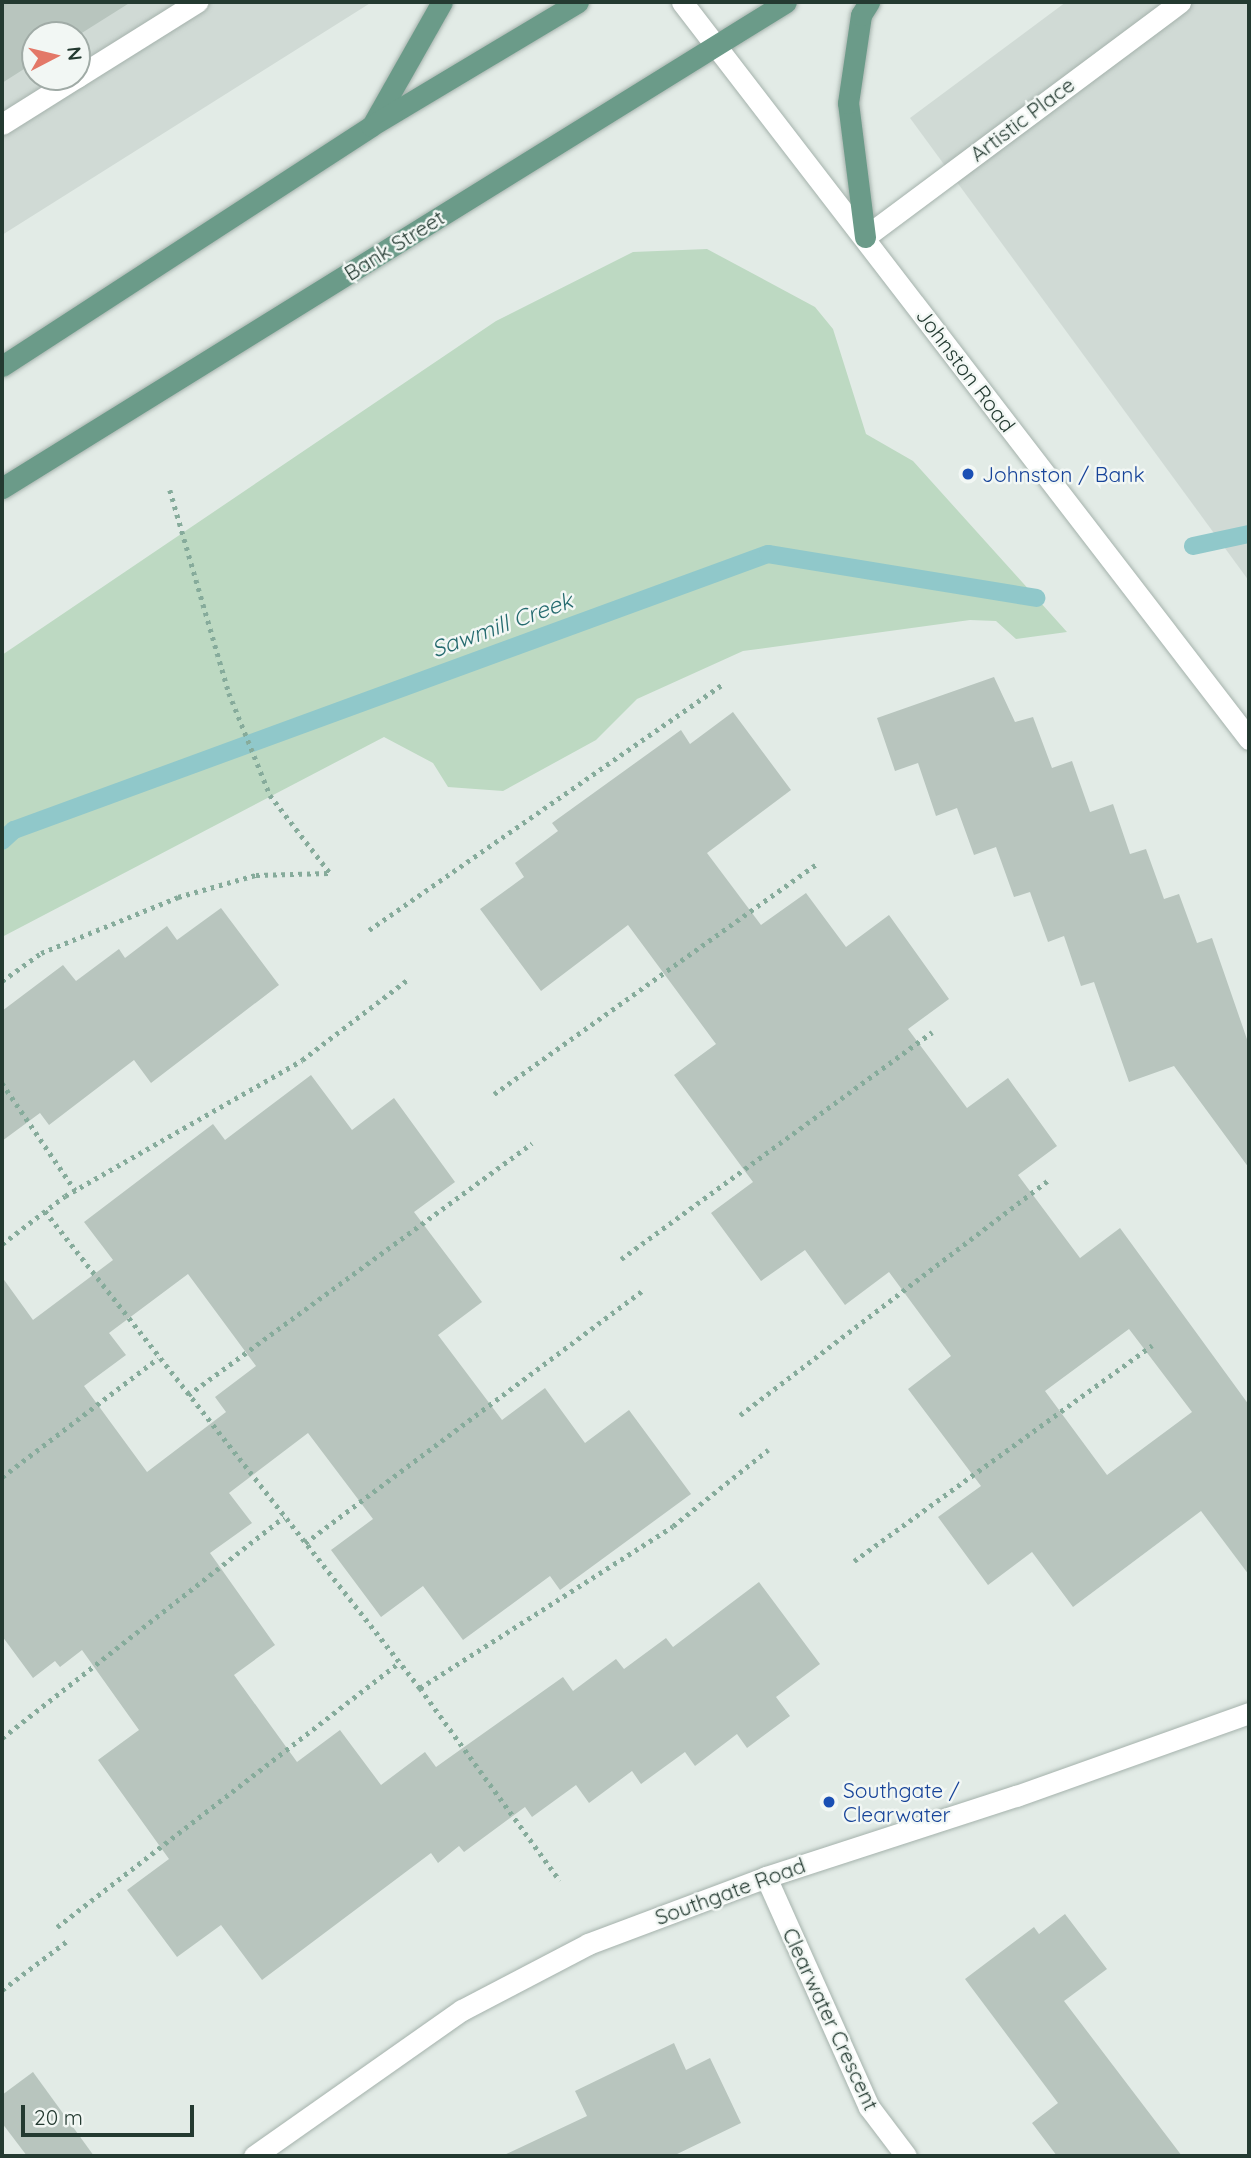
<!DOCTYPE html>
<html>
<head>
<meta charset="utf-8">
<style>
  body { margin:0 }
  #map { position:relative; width:1251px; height:2158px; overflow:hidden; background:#e2ebe6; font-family:Quicksand,sans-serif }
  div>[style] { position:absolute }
  .built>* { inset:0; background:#d0dad5 }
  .green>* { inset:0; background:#bdd9c2 }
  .stream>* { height:18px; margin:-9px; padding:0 9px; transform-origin:9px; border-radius:9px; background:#90c8ca }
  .building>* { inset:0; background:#b8c5be }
  .path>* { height:4.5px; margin-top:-2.25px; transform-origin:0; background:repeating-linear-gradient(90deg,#86ab9b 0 3.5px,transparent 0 8.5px) }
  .roads { filter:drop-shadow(0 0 2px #a5b2ac) drop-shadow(0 0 2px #a5b2ac) }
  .minor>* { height:21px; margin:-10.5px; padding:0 10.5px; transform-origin:10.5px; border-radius:10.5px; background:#fff }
  .major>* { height:21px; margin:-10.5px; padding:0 10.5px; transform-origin:10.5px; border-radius:10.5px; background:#6b9b89 }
  .dots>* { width:19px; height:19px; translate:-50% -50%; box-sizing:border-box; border:4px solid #f2f7f4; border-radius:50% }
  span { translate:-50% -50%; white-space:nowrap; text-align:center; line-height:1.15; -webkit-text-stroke:5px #f2f7f4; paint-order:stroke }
  .street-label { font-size:21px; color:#243a31 }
  .transit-label { font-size:21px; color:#164399 }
  .left { translate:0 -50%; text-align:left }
  .water-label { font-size:23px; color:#256b6f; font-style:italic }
  .frame { position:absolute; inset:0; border:4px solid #243a31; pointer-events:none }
  .north { position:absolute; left:21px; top:21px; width:70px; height:70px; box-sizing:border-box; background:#f2f7f4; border:2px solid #a0aba6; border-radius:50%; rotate:83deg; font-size:19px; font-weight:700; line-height:28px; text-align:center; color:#243a31 }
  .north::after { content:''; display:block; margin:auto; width:24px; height:32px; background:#e37868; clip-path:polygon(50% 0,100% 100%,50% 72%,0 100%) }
  .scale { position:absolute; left:21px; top:2105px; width:173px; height:32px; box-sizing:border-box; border:4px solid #243a31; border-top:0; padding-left:9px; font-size:21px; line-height:24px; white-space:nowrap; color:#243a31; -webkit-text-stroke:5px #f2f7f4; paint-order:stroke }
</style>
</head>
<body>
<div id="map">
  <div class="built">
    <i style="clip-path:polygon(evenodd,2px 2px,372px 2px,2px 235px,2px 2px,35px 35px,77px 35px,77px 77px,35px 77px,35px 35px)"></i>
    <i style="clip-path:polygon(1066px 2px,1249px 2px,1249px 581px,910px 118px)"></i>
  </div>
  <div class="green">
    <i style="clip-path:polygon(707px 249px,815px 307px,833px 329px,866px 434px,913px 461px,1067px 632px,1016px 639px,996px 621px,970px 620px,743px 651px,637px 699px,596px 740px,503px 791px,448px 787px,433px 763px,384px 737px,2px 937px,2px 655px,496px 321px,633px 252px)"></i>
  </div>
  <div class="stream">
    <i style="left:1193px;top:546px;width:57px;rotate:-12.1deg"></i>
    <i style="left:2px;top:841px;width:16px;rotate:-43deg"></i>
    <i style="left:14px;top:830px;width:803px;rotate:-20.11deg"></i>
    <i style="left:768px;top:554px;width:272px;rotate:9.3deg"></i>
  </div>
  <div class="building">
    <i style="clip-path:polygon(2px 2px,131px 2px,77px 36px,35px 35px,35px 62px,2px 83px)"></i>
    <i style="clip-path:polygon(994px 677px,1015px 722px,1033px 717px,1052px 768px,1072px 761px,1090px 812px,1113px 804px,1130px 854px,1146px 849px,1164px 899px,1179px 894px,1197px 943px,1212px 938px,1249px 1045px,1249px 1168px,1174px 1066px,1129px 1082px,1094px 982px,1081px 986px,1064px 936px,1048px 942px,1030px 892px,1014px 897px,996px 847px,974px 855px,957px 808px,936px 816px,918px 763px,895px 771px,877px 718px)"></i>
    <i style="clip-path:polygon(evenodd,733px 712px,791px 790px,707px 853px,761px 925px,806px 893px,846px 947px,889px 915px,949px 999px,908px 1029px,967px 1108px,1008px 1078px,1057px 1146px,1018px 1175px,1080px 1258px,1120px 1228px,1249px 1405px,1249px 1575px,1201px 1511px,1073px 1607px,1032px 1552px,988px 1585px,938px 1517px,981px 1486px,908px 1389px,951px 1356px,889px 1272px,845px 1305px,805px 1250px,761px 1281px,711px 1213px,753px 1182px,674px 1075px,716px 1044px,628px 925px,541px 991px,480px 909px,524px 877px,515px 863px,558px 831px,552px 823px,681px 730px,690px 744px,733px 712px,1129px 1329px,1192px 1412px,1107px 1475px,1045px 1391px,1129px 1329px)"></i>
    <i style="clip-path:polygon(221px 908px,279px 985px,151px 1083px,134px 1060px,49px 1125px,40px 1113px,2px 1141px,2px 1011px,63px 965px,76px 981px,119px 949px,125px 958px,167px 926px,177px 940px)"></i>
    <i style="clip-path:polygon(evenodd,311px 1075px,352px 1130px,394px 1098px,455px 1182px,414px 1212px,482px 1302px,438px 1335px,502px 1420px,545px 1388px,585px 1443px,629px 1410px,691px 1494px,560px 1590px,550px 1576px,463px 1640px,423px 1586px,381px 1617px,331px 1550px,373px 1519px,308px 1433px,229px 1493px,252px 1523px,210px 1553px,275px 1645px,234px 1675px,297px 1762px,340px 1730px,381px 1785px,425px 1752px,436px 1767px,563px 1677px,573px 1691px,616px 1659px,624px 1669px,666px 1638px,673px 1647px,759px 1582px,820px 1664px,776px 1697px,790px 1716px,747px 1748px,737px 1734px,695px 1766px,685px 1752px,641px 1784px,632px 1771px,589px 1803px,576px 1785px,532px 1817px,525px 1807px,464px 1852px,459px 1846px,438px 1863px,431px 1853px,262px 1980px,221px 1925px,177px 1957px,127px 1890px,169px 1859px,98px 1760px,139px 1730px,82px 1650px,60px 1667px,55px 1661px,33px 1678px,2px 1636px,2px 1277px,33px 1320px,113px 1260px,84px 1222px,213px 1124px,225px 1140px,311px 1075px,188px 1274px,256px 1366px,215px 1397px,226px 1412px,147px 1472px,84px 1386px,126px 1355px,109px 1333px,188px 1274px)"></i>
    <i style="clip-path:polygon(1065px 1914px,1107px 1969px,1064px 2001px,1182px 2156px,1057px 2156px,1032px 2123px,1058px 2103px,965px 1979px,1034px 1927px,1039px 1934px)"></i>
    <i style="clip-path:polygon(674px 2043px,686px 2070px,710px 2058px,741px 2123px,673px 2156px,502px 2156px,587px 2116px,575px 2091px)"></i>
    <i style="clip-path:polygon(33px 2072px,94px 2156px,27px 2156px,2px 2123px,2px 2095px)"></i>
  </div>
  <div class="path">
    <i style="left:170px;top:490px;width:211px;rotate:73.8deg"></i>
    <i style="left:229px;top:693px;width:110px;rotate:68.1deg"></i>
    <i style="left:270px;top:795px;width:98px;rotate:52.4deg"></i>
    <i style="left:369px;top:930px;width:429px;rotate:-34.8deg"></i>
    <i style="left:2px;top:981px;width:48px;rotate:-35.7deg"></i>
    <i style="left:41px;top:953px;width:148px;rotate:-22.2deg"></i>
    <i style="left:178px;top:897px;width:81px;rotate:-15.8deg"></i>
    <i style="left:256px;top:875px;width:73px;rotate:-1.6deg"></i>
    <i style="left:2px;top:1083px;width:130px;rotate:55.7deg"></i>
    <i style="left:494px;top:1094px;width:397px;rotate:-35.5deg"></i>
    <i style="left:45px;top:1211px;width:607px;rotate:51.83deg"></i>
    <i style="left:420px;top:1688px;width:238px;rotate:54deg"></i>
    <i style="left:2px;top:1244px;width:79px;rotate:-37.3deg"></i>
    <i style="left:65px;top:1196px;width:273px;rotate:-29.8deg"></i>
    <i style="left:302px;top:1060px;width:132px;rotate:-37.3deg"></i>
    <i style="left:621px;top:1259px;width:385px;rotate:-36.1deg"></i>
    <i style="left:188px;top:1395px;width:426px;rotate:-36.2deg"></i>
    <i style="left:740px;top:1415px;width:387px;rotate:-37.3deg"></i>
    <i style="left:2px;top:1477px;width:196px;rotate:-37.3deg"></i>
    <i style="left:305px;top:1543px;width:424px;rotate:-36.8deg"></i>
    <i style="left:854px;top:1561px;width:368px;rotate:-35.9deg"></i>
    <i style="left:420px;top:1688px;width:300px;rotate:-32.6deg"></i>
    <i style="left:673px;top:1526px;width:122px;rotate:-38.7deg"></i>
    <i style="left:2px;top:1738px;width:358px;rotate:-38.1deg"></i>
    <i style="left:57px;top:1927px;width:432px;rotate:-37.7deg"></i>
    <i style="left:2px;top:1990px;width:81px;rotate:-37deg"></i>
  </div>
  <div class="roads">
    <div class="minor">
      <i style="left:682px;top:2px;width:930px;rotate:52.43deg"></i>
      <i style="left:77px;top:77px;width:142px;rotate:-32deg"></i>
      <i style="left:2px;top:124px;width:89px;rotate:-32.1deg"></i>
      <i style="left:865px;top:237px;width:393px;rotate:-36.7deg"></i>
      <i style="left:766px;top:1877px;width:252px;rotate:65.9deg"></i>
      <i style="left:869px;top:2107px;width:61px;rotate:52.9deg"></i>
      <i style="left:254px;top:2156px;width:254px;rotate:-35.1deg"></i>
      <i style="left:462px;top:2010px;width:142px;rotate:-27.6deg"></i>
      <i style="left:588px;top:1944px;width:190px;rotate:-20.6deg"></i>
      <i style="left:766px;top:1877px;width:263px;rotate:-18deg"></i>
      <i style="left:1016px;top:1796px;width:247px;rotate:-19.6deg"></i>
    </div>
    <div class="major">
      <i style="left:374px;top:122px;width:138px;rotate:-60.5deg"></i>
      <i style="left:865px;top:237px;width:135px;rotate:-97.2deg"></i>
      <i style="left:848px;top:103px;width:89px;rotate:-81.6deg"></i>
      <i style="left:861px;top:15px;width:15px;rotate:-58deg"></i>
      <i style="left:2px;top:366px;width:440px;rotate:-33deg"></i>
      <i style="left:371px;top:126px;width:241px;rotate:-30.9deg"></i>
      <i style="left:2px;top:488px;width:922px;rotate:-31.79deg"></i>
    </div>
  </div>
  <div class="dots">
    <i style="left:968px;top:474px;background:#1a4fb4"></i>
    <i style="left:829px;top:1802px;background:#1a4fb4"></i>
  </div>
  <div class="street-label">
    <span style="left:1022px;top:119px;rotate:-37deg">Artistic Place</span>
    <span style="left:394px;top:245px;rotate:-32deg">Bank Street</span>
    <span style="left:966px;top:370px;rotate:53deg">Johnston Road</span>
    <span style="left:730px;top:1891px;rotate:-20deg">Southgate Road</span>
    <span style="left:831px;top:2019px;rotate:65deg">Clearwater Crescent</span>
  </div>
  <div class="transit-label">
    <span class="left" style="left:982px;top:474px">Johnston / Bank</span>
    <span class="left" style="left:843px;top:1802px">Southgate /<br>Clearwater</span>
  </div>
  <div class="water-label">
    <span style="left:502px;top:625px;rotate:-20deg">Sawmill Creek</span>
  </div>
  <div class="frame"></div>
  <div class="north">N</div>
  <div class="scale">20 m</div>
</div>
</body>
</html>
